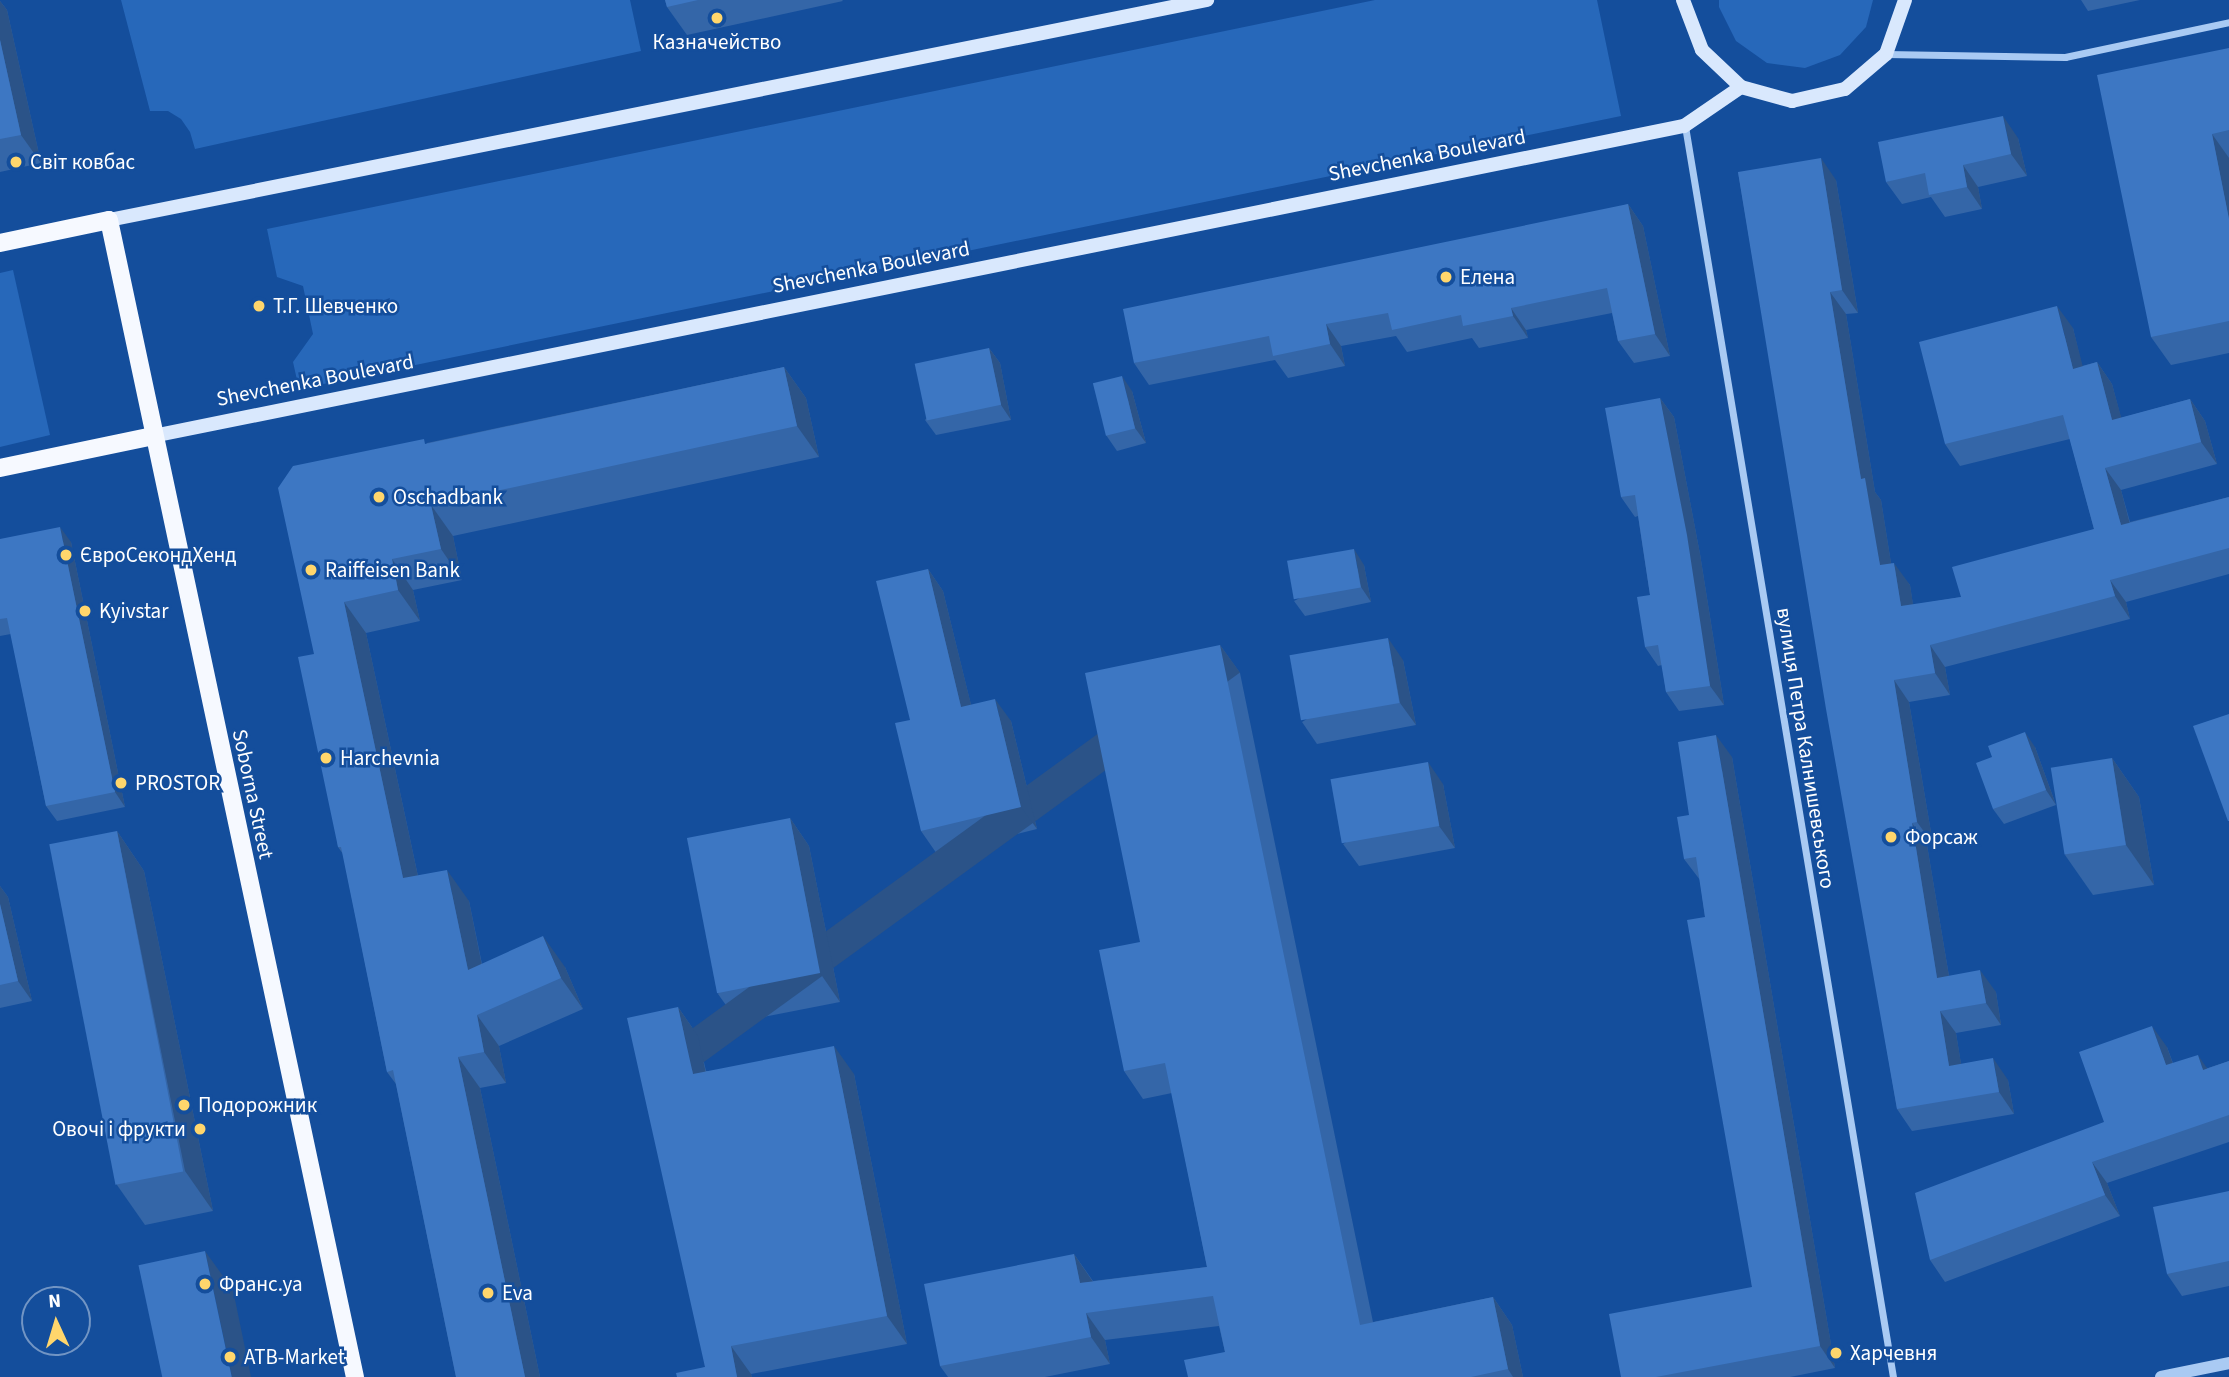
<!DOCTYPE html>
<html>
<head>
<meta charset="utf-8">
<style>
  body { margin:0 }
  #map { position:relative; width:2229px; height:1377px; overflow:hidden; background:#144e9c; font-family:"Source Sans 3",sans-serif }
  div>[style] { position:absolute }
  .green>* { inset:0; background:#2768ba }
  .minor>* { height:7px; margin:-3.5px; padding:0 3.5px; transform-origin:3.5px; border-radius:3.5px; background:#a9caf3 }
  .tertiary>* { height:12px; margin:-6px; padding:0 6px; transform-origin:6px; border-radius:6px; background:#a9caf3 }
  .secondary>* { height:14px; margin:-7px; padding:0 7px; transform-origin:7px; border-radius:7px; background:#d9e8fd }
  .primary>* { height:18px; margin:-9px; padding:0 9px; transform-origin:9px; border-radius:9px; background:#f6f9ff }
  .wall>* { inset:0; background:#3466a8 }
  .shaded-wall>* { inset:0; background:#2b5388; transform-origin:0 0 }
  .building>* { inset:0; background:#3d77c3; transform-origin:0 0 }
  .dots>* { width:19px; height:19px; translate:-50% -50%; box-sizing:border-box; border:4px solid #144e9c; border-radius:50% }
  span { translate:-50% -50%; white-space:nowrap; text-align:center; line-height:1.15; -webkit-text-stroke:5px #144e9c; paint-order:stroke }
  .poi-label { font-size:21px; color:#fff }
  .left { translate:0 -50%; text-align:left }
  .right { translate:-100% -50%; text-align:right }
  .street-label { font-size:21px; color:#fff }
  .north { position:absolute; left:21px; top:1286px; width:70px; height:70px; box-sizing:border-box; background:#144e9c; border:2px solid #7295c4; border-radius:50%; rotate:356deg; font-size:19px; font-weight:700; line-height:28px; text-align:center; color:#fff }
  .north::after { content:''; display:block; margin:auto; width:24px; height:32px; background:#ffd66c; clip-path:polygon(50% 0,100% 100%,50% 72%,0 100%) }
</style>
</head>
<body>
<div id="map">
  <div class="green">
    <i style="clip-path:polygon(121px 0,630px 0,641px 51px,195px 149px,190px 132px,181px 119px,168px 111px,150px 111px)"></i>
    <i style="clip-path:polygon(1375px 0,1597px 0,1621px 116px,299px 389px,293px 362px,313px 334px,303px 286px,277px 277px,267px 229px)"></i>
    <i style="clip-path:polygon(1719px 0,1873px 0,1866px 27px,1840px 55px,1805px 68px,1767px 63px,1736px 41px,1719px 7px)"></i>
    <i style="clip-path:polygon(13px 270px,50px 435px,0 447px,0 273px)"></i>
  </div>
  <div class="minor">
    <i style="left:1886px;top:54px;width:179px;rotate:1deg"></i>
    <i style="left:2065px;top:57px;width:168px;rotate:-12deg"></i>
    <i style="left:1685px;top:126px;width:1268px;rotate:80.56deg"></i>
  </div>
  <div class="tertiary">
    <i style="left:2161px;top:1377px;width:69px;rotate:-11.6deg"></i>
  </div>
  <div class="secondary">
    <i style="left:1683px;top:0;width:53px;rotate:69.2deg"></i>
    <i style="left:1702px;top:50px;width:54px;rotate:43.5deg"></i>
    <i style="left:1741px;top:87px;width:53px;rotate:15.4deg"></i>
    <i style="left:1792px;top:101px;width:54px;rotate:-12.8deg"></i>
    <i style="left:1845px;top:89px;width:54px;rotate:-40.5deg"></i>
    <i style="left:1886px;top:54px;width:57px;rotate:-70.6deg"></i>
    <i style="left:109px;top:220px;width:1120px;rotate:-11.33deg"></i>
    <i style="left:153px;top:436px;width:1562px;rotate:-11.45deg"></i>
    <i style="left:1684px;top:126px;width:69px;rotate:-34.4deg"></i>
  </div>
  <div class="primary">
    <i style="left:0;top:243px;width:111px;rotate:-11.9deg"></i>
    <i style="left:109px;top:220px;width:1183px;rotate:78deg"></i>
    <i style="left:0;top:468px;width:156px;rotate:-11.8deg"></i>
  </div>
  <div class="wall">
    <i style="clip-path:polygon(665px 0,842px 0,843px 1px,687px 35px,667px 7px)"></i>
    <i style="clip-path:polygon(2081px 0,2140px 0,2088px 11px)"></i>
    <i style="clip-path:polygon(0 1px,7px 10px,41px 163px,0 172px)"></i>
    <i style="clip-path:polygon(2229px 48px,2229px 353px,2171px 365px,2151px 337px)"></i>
    <i style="clip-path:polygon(2018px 138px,2027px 176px,1978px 187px,1982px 209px,1945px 217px,1931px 197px,1902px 204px,1886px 182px)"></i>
    <i style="clip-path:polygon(1738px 172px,1836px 180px,1858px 313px,1846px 314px,1875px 492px,1881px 500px,1891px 563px,1910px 585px,1913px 605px,1961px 597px,2094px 529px,2070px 439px,1960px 466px,1945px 444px,2073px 328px,2082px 366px,2097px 362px,2112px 384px,2121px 418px,2190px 399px,2205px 421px,2217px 464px,2121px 490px,2130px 522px,2229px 497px,2229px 574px,2126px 602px,2130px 619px,1945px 667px,1950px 695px,1909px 702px,1933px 844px,1927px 845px,1949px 976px,1996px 992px,2001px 1025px,1956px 1033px,1961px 1064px,2008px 1080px,2014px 1114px,1912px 1131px,1897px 1109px)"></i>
    <i style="clip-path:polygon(1628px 204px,1643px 226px,1670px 356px,1634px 363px,1618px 341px,1612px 313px,1526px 330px,1528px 338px,1479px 348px,1472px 338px,1407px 352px,1396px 336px,1341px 346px,1345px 366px,1288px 378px,1275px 360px,1149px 385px,1134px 363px)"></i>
    <i style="clip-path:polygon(989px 348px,1000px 363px,1011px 420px,936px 435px,925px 420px)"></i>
    <i style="clip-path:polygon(784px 367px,806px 398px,819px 457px,453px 536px,462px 580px,413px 590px,420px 621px,366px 633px,418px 876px,469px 901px,482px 964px,565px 967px,583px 1009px,499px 1046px,506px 1083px,480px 1088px,540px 1377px,456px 1377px,396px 1084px,387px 1072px,343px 854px,338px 847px,314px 654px,427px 443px)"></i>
    <i style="clip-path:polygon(1132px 391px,1146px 443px,1117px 451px,1106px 435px)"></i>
    <i style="clip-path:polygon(1660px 398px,1674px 417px,1700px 554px,1724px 705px,1679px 711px,1666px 692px,1662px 665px,1658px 666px,1645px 647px,1650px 595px,1638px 516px,1635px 517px,1621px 497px)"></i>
    <i style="clip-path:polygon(0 539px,71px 542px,125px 807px,57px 821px,46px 806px,11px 634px,0 636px)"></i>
    <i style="clip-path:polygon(1364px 565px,1371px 602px,1305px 616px,1294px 601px)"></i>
    <i style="clip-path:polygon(928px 569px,943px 591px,971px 705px,1011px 721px,1037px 829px,937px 854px,921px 831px,910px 720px)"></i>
    <i style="clip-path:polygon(1220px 645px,1240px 673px,1373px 1322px,1493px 1297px,1512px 1325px,1523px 1377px,1188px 1377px,1225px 1352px,1219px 1326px,1105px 1340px,1110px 1364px,1045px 1377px,948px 1377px,940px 1366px,1074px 1254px,1093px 1281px,1207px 1267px,1172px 1093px,1143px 1099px,1124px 1071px,1140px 942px)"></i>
    <i style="clip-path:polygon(1403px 660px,1416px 725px,1317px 744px,1302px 722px)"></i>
    <i style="clip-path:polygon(2035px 747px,2056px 805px,2004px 824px,1993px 809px)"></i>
    <i style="clip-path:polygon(1732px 757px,1835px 1368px,1790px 1377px,1621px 1377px,1752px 1287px,1705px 917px,1700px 880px,1684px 859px,1689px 815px)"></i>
    <i style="clip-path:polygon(2112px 758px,2139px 797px,2154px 885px,2093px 895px,2065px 855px)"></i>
    <i style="clip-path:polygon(1443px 784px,1455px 848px,1359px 866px,1343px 844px)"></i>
    <i style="clip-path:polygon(790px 818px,809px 846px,840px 1002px,738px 1022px,718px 994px)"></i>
    <i style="clip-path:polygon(117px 831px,144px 871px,213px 1211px,145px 1225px,117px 1185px)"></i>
    <i style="clip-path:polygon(0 886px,8px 897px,32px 1001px,0 1008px)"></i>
    <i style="clip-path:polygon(678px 1007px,698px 1036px,706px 1071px,854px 1074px,907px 1344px,751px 1374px,752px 1377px,677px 1377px,705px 1367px)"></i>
    <i style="clip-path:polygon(2167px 1047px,2173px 1063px,2208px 1068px,2229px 1061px,2229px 1142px,2107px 1183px,2120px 1216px,1945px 1282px,1930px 1260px,2104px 1122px)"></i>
    <i style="clip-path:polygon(2229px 1191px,2229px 1286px,2182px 1296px,2167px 1274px)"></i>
  </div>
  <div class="shaded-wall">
    <i style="clip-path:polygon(0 1px,7px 10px,41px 163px,21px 135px,0 40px)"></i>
    <i style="clip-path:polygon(2003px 116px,2018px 138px,2027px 176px,2011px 154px)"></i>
    <i style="clip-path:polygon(2212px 134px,2229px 158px,2229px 219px)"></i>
    <i style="clip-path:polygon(1821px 158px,1836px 180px,1858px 313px,1842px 290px)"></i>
    <i style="clip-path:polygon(1963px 165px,1978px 187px,1982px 209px,1967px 187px)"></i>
    <i style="clip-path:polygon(1628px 204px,1643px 226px,1670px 356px,1655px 334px)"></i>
    <i style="clip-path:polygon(1830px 292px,1846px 314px,1875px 492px,1881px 500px,1895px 588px,1880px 565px,1861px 479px)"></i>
    <i style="clip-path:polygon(2057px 306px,2073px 328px,2089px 391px,2073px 369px)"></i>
    <i style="clip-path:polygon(1511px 308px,1526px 330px,1528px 338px,1513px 316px)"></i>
    <i style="clip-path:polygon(1326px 324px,1341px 346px,1345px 366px,1330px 344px)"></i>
    <i style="clip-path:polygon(989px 348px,1000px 363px,1011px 420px,1001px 405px)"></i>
    <i style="clip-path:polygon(2097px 362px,2112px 384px,2128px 442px,2112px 420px)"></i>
    <i style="clip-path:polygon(784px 367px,806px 398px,819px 457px,797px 426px)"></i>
    <i style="clip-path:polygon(1122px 376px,1132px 391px,1146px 443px,1135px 428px)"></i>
    <i style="clip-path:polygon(1660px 398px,1674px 417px,1700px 554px,1724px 705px,1710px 686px)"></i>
    <i style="clip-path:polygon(2190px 399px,2205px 421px,2217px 464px,2201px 442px)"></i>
    <i style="clip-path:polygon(2105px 468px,2121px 490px,2136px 547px,2121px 525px)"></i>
    <i style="clip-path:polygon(431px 505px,453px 536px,462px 580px,441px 549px)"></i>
    <i style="clip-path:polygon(60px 527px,71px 542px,125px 807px,115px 792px)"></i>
    <i style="clip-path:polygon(1354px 549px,1364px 565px,1371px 602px,1361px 587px)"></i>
    <i style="clip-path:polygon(392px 559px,413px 590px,420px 621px,398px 590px)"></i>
    <i style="clip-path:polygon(1894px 563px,1910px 585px,1917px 629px,1901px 606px)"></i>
    <i style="clip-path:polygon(928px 569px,943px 591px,977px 729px,961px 707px)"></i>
    <i style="clip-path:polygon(2110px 580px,2126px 602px,2130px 619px,2115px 596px)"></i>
    <i style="clip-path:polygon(344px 602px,366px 633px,425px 909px,403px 878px)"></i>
    <i style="clip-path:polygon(1388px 638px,1403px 660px,1416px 725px,1400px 703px)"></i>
    <i style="left:1220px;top:645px;width:34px;height:694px;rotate:54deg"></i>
    <i style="clip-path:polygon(1930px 645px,1945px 667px,1950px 695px,1935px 673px)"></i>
    <i style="clip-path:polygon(1894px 680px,1909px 702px,1933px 844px,1917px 822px)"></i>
    <i style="clip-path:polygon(995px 699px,1011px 721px,1037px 829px,1021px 807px)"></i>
    <i style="clip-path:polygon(2025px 732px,2035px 747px,2056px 805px,2046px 790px)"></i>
    <i style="clip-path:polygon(1716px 735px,1732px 757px,1835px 1368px,1820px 1346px)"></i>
    <i style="clip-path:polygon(2112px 758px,2139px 797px,2154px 885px,2126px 845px)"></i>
    <i style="clip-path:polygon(1428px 762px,1443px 784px,1455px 848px,1439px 826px)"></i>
    <i style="clip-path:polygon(790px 818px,809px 846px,840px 1002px,820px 973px)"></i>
    <i style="clip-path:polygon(1912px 823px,1927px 845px,1953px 1000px,1937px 978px)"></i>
    <i style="clip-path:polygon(117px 831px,144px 871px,213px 1211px,185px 1171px)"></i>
    <i style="clip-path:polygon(447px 870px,469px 901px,489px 1001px,468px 970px)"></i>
    <i style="clip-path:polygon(0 886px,8px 897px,32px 1001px,18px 981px,0 904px)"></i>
    <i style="clip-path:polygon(543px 936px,565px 967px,583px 1009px,561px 978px)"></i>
    <i style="clip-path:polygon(1980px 970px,1996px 992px,2001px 1025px,1986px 1003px)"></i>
    <i style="clip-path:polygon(678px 1007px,698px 1036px,712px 1102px,693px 1074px)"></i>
    <i style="clip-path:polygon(1940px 1011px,1956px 1033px,1965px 1088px,1949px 1066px)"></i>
    <i style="clip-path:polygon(477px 1015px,499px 1046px,506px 1083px,484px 1052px)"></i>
    <i style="clip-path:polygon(2152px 1026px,2167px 1047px,2181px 1087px,2166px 1065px)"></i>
    <i style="clip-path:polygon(834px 1046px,854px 1074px,907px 1344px,887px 1316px)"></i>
    <i style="clip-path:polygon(2198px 1055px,2213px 1077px,2203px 1070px)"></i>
    <i style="clip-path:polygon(458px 1057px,480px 1088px,540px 1377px,525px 1377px)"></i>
    <i style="clip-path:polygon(1993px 1058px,2008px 1080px,2014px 1114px,1999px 1092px)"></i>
    <i style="clip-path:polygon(2092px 1162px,2107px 1183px,2120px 1216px,2105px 1195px)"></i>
    <i style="clip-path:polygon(205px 1251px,233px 1290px,251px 1377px,232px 1377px)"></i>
    <i style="clip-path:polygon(1074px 1254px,1093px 1282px,1080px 1283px)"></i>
    <i style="clip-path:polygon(1493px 1297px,1512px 1325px,1523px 1377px,1513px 1377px,1508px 1369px)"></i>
    <i style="clip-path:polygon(1086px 1313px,1105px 1340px,1110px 1364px,1091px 1337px)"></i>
    <i style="clip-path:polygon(731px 1346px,751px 1374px,752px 1377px,737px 1377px)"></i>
  </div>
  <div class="building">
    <i style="clip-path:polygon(665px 0,698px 0,667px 7px)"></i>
    <i style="clip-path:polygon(0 40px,21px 135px,0 139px)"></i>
    <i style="clip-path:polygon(2229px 48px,2229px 130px,2212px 134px,2229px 219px,2229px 321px,2151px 337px,2097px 75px)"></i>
    <i style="clip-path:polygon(2003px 116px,2011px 154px,1963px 165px,1967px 187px,1929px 195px,1925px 173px,1886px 182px,1878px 142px)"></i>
    <i style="clip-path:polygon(1821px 158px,1842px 290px,1830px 292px,1861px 479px,1865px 478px,1880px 565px,1894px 563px,1901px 606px,1961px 597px,1952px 567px,2094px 529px,2063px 415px,1945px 444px,1919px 342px,2057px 306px,2073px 369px,2097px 362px,2112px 420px,2190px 399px,2201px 442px,2105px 468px,2121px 525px,2229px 497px,2229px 548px,2110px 580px,2115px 596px,1930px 645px,1935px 673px,1894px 680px,1917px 822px,1912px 823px,1937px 978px,1980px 970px,1986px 1003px,1940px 1011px,1949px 1066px,1993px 1058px,1999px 1092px,1897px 1109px,1826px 709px,1738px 172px)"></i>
    <i style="clip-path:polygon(1628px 204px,1655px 334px,1618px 341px,1607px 288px,1511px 308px,1513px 316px,1463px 326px,1461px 315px,1392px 330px,1388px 313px,1326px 324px,1330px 344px,1273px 356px,1269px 336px,1134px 363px,1123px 309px)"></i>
    <i style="left:989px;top:348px;width:58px;height:76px;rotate:78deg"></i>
    <i style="clip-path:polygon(784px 367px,797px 426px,431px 505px,441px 549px,392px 559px,398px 590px,344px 602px,403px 878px,447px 870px,468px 970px,543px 936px,561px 978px,477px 1015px,484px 1052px,458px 1057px,525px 1377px,456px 1377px,393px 1070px,387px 1072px,341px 847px,338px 847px,298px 657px,314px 654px,278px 488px,293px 466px,424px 439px,425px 444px)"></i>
    <i style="left:1122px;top:376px;width:54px;height:30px;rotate:76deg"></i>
    <i style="clip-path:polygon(1660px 398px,1687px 535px,1710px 686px,1666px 692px,1658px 645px,1645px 647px,1637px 597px,1650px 595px,1635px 495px,1621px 497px,1605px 408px)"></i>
    <i style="clip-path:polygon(60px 527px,115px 792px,46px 806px,7px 618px,0 619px,0 539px)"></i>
    <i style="left:1354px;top:549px;width:39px;height:68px;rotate:80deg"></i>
    <i style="clip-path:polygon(928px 569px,961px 707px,995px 699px,1021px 807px,921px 831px,895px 723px,910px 720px,876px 581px)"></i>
    <i style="left:1388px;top:638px;width:66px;height:100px;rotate:80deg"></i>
    <i style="clip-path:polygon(1220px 645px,1360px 1325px,1493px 1297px,1508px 1369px,1471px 1377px,1188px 1377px,1184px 1360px,1225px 1352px,1213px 1296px,1086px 1313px,1091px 1337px,940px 1366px,924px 1284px,1074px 1254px,1080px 1283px,1207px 1267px,1165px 1063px,1124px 1071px,1099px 950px,1140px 942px,1085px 673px)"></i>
    <i style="clip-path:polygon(2229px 714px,2229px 821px,2228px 821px,2193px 726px)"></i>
    <i style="clip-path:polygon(2025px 732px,2046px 790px,1993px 809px,1976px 763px,1992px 757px,1988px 746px)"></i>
    <i style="clip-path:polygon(1716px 735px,1820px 1346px,1656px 1377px,1621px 1377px,1609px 1314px,1752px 1287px,1687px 920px,1705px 917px,1696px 857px,1684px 859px,1677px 817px,1689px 815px,1678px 742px)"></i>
    <i style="left:2112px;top:758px;width:88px;height:62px;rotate:81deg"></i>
    <i style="left:1428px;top:762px;width:65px;height:99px;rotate:80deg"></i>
    <i style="left:790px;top:818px;width:158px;height:105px;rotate:79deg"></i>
    <i style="left:117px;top:831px;width:347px;height:69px;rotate:79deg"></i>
    <i style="clip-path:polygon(0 904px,18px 981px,0 985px)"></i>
    <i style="clip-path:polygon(678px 1007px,693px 1074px,834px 1046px,887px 1316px,731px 1346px,737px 1377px,677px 1377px,676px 1373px,705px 1367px,627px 1018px)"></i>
    <i style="clip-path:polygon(2152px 1026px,2166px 1065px,2198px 1055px,2203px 1070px,2229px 1061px,2229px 1115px,2092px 1162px,2105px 1195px,1930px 1260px,1915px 1193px,2104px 1122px,2079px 1052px)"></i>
    <i style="clip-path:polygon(2229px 1191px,2229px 1261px,2167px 1274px,2153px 1207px)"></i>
    <i style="left:205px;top:1251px;width:129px;height:68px;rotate:78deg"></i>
  </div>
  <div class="dots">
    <i style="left:717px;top:18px;background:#ffd66c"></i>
    <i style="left:16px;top:162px;background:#ffd66c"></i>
    <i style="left:1446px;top:277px;background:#ffd66c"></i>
    <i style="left:259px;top:306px;background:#ffd66c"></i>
    <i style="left:379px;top:497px;background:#ffd66c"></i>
    <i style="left:66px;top:555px;background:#ffd66c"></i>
    <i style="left:311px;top:570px;background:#ffd66c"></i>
    <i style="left:85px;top:611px;background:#ffd66c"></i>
    <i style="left:326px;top:758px;background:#ffd66c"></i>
    <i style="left:121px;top:783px;background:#ffd66c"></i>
    <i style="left:1891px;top:837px;background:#ffd66c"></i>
    <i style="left:184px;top:1105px;background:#ffd66c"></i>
    <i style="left:200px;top:1129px;background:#ffd66c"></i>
    <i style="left:205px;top:1284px;background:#ffd66c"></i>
    <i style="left:488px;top:1293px;background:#ffd66c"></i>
    <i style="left:1836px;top:1353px;background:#ffd66c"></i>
    <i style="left:230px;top:1357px;background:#ffd66c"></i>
  </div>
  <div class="poi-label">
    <span style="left:717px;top:42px">Казначейство</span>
    <span class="left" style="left:30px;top:162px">Світ ковбас</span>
    <span class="left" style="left:1460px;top:277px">Елена</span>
    <span class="left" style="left:273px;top:306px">Т.Г. Шевченко</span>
    <span class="left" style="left:393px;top:497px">Oschadbank</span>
    <span class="left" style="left:80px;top:555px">ЄвроСекондХенд</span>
    <span class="left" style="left:325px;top:570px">Raiffeisen Bank</span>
    <span class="left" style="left:99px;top:611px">Kyivstar</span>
    <span class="left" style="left:340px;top:758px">Harchevnia</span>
    <span class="left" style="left:135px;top:783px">PROSTOR</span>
    <span class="left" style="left:1905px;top:837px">Форсаж</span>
    <span class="left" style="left:198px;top:1105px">Подорожник</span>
    <span class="right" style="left:186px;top:1129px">Овочі і фрукти</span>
    <span class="left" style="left:219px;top:1284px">Франс.уа</span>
    <span class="left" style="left:502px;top:1293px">Eva</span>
    <span class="left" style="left:1850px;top:1353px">Харчевня</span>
    <span class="left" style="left:244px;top:1357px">ATB-Market</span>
  </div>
  <div class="street-label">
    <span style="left:1427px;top:155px;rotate:-11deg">Shevchenka Boulevard</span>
    <span style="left:871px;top:267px;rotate:-11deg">Shevchenka Boulevard</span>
    <span style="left:315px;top:380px;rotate:-11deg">Shevchenka Boulevard</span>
    <span style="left:1806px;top:748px;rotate:81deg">вулиця Петра Калнишевського</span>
    <span style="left:253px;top:794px;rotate:78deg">Soborna Street</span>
  </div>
  <div class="north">N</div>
</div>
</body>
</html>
